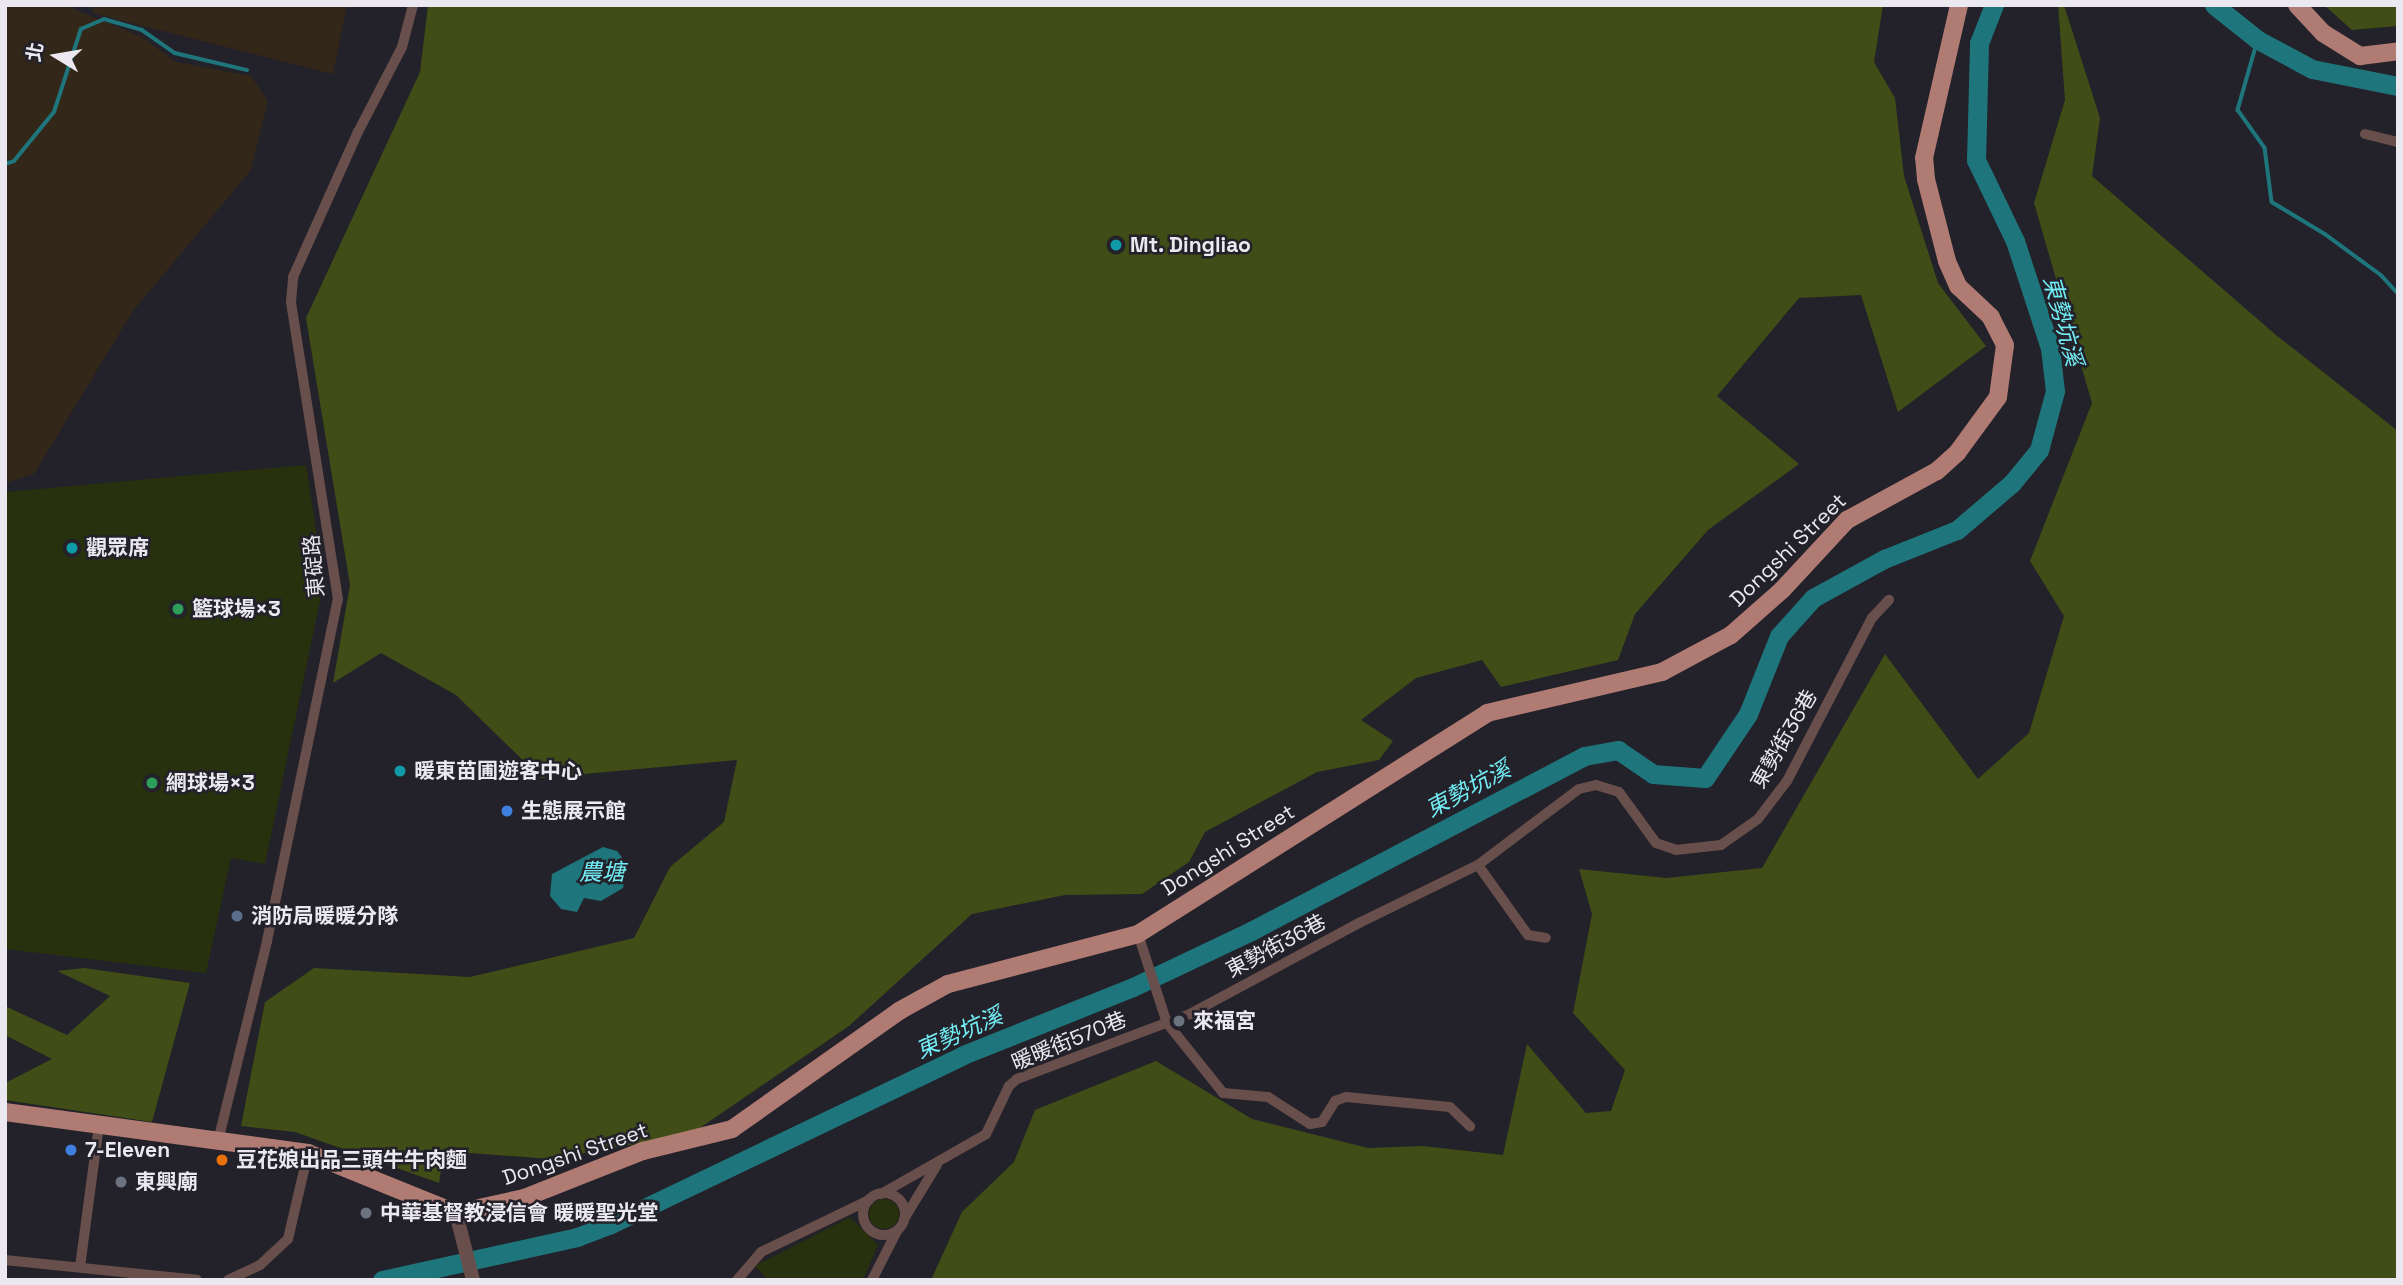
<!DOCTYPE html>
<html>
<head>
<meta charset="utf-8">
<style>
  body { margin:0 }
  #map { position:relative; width:2403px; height:1285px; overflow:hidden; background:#232129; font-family:"Space Grotesk","Noto Sans TC",sans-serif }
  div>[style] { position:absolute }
  .industrial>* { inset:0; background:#332719 }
  .green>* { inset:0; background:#28310d }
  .round { border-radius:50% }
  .forest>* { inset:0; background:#404d16 }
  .water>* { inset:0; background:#1e767c }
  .stream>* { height:3.5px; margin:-1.75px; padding:0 1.75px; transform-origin:1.75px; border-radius:1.75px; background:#1e767c }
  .river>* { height:19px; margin:-9.5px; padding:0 9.5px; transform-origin:9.5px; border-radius:9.5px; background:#1e767c }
  .minor>* { height:10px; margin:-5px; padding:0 5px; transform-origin:5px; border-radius:5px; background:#694f4b }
  .minor>.ring { margin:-5px; padding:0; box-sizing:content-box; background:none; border:10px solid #694f4b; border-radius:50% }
  .tertiary>* { height:14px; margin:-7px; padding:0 7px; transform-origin:7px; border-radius:7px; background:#694f4b }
  .primary>* { height:18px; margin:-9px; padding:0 9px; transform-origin:9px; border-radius:9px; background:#b07b73 }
  .dots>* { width:19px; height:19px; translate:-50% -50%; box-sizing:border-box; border:4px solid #232129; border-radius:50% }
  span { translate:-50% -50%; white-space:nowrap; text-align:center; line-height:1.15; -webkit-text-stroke:5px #232129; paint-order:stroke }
  .poi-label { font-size:21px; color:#ebe9ef; font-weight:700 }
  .left { translate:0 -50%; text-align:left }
  .street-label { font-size:21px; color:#ebe9ef }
  .water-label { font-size:23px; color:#73edf5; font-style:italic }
  .frame { position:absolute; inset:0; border:7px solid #ebe9ef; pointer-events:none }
  .north { position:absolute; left:21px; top:21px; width:70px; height:70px; -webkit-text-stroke:5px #232129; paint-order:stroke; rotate:281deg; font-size:19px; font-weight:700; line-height:28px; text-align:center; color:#ebe9ef }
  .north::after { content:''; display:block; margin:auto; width:24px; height:32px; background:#ebe9ef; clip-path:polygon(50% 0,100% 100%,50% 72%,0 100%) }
</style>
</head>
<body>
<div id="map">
  <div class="industrial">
    <i style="clip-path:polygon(5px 5px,64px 5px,142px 37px,176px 62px,251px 76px,268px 101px,251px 170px,133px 311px,34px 474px,5px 483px)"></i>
    <i style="clip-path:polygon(93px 5px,347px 5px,333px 74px,92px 13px)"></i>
  </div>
  <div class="green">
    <i style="clip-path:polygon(306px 465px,321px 563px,321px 596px,265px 864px,231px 858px,206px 973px,5px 949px,5px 492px)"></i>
    <i class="round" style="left:869px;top:1199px;width:30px;height:30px"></i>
    <i style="clip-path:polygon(850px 1217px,878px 1245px,863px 1280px,768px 1280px,755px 1266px)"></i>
  </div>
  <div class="forest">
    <i style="clip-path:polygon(428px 5px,1883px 5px,1874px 62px,1895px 98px,1904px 176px,1938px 283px,1986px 346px,1898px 412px,1861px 295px,1799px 298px,1717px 396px,1799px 464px,1708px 530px,1635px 614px,1618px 660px,1501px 687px,1482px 660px,1416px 678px,1361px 720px,1393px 741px,1379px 760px,1317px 772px,1205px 832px,1189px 862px,1142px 894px,1065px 895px,972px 914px,849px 1026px,691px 1134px,552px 1159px,444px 1151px,439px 1183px,295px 1132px,241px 1126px,265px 1002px,314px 968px,470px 977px,634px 938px,670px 867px,724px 822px,737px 760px,541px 778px,456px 695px,381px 653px,333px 683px,350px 585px,306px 318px,420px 72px)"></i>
    <i style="clip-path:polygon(2058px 5px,2064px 5px,2100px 118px,2092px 176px,2276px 335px,2398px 431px,2398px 1280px,931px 1280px,962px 1212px,1014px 1162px,1035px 1110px,1156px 1061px,1252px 1119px,1368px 1148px,1423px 1146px,1503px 1155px,1527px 1044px,1586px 1113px,1611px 1111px,1625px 1070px,1573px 1013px,1592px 914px,1579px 869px,1666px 878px,1762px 868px,1885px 654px,1978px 779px,2029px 733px,2064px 616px,2030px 561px,2092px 403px,2034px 203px,2065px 100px)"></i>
    <i style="clip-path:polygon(2324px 5px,2398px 5px,2398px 26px,2352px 30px)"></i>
    <i style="clip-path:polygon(84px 968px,190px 983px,152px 1122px,5px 1100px,5px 1083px,52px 1059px,5px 1035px,5px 1006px,67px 1035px,110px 996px,57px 971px)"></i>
  </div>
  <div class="water">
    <i style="clip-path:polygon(603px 847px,617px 851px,627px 864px,623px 888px,601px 901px,584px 898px,577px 912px,561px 909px,550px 896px,552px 874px)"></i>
  </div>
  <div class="stream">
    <i style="left:2258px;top:40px;width:73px;rotate:105.9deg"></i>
    <i style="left:2238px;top:110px;width:47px;rotate:54.6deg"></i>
    <i style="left:2265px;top:148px;width:54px;rotate:82.6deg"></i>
    <i style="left:2272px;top:202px;width:62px;rotate:31.1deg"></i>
    <i style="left:2325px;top:234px;width:69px;rotate:36.2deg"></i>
    <i style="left:2381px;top:275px;width:25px;rotate:47deg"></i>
    <i style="left:5px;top:164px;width:9px;rotate:-18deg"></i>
    <i style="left:14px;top:161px;width:63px;rotate:-50.8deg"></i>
    <i style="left:54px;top:112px;width:87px;rotate:-72deg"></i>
    <i style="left:81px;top:29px;width:25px;rotate:-23deg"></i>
    <i style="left:104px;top:19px;width:40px;rotate:16deg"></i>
    <i style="left:142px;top:30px;width:40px;rotate:34.9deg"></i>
    <i style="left:175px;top:53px;width:74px;rotate:13.3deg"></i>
  </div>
  <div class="river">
    <i style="left:2214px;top:5px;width:56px;rotate:38.5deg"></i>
    <i style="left:2258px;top:40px;width:61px;rotate:28.2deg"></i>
    <i style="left:2312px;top:69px;width:88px;rotate:11.2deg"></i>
    <i style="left:382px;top:1280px;width:200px;rotate:-12.4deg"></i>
    <i style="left:577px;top:1237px;width:36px;rotate:-21deg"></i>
    <i style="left:611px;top:1224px;width:390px;rotate:-25.6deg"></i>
    <i style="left:963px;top:1055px;width:183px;rotate:-21.8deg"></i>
    <i style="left:1133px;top:987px;width:131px;rotate:-25.4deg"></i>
    <i style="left:1251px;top:931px;width:376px;rotate:-27.7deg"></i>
    <i style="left:1584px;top:756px;width:35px;rotate:-10deg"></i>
    <i style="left:1618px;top:750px;width:42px;rotate:34.4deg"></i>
    <i style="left:1653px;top:774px;width:52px;rotate:4.4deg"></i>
    <i style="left:1705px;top:778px;width:77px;rotate:-56.1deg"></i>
    <i style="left:1748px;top:714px;width:84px;rotate:-68.3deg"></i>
    <i style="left:1779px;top:636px;width:51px;rotate:-48.2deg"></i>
    <i style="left:1813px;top:598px;width:81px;rotate:-28.8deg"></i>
    <i style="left:1884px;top:559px;width:79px;rotate:-21.7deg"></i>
    <i style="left:1957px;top:530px;width:72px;rotate:-40.5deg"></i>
    <i style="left:2012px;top:483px;width:43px;rotate:-50.7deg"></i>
    <i style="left:2039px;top:450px;width:61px;rotate:-74.8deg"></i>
    <i style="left:2055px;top:391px;width:43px;rotate:-96.6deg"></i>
    <i style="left:2050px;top:348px;width:113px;rotate:-108.1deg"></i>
    <i style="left:2015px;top:241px;width:90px;rotate:-115.7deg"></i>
    <i style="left:1976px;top:160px;width:117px;rotate:-88.5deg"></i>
    <i style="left:1979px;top:43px;width:41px;rotate:-68.5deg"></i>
  </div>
  <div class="minor">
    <i style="left:2365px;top:134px;width:34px;rotate:14deg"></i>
    <i style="left:1478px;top:865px;width:86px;rotate:54.5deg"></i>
    <i style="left:1528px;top:935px;width:18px;rotate:9deg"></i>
    <i style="left:1138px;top:934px;width:94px;rotate:72deg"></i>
    <i style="left:1167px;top:1023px;width:90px;rotate:51.3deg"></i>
    <i style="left:1223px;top:1093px;width:45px;rotate:5.1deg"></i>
    <i style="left:1268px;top:1097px;width:50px;rotate:32.7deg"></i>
    <i style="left:1310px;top:1124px;width:12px;rotate:-9deg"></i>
    <i style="left:1322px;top:1122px;width:25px;rotate:-58deg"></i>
    <i style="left:1335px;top:1101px;width:12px;rotate:-20deg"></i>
    <i style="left:1346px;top:1097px;width:104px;rotate:5.5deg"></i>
    <i style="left:1450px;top:1107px;width:28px;rotate:44deg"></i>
    <i style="left:218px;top:1141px;width:206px;rotate:-76.2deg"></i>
    <i style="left:267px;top:941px;width:349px;rotate:-78.3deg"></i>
    <i style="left:338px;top:599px;width:301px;rotate:-99deg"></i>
    <i style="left:291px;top:302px;width:25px;rotate:-85deg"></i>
    <i style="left:293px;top:277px;width:159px;rotate:-65.9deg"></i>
    <i style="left:358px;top:132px;width:96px;rotate:-62.6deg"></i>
    <i style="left:402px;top:47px;width:43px;rotate:-75.3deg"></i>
    <i class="ring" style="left:863px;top:1193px;width:32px;height:32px"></i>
    <i style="left:881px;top:1194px;width:121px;rotate:-29.7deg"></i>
    <i style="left:986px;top:1134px;width:53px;rotate:-64.4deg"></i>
    <i style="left:1009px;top:1086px;width:11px;rotate:-41deg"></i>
    <i style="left:1017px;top:1079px;width:185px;rotate:-20.6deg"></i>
    <i style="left:1190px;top:1014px;width:194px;rotate:-28.3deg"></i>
    <i style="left:1361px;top:922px;width:130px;rotate:-26deg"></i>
    <i style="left:1478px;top:865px;width:126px;rotate:-37deg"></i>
    <i style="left:1579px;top:789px;width:17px;rotate:-13deg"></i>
    <i style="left:1596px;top:785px;width:24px;rotate:17deg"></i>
    <i style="left:1619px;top:792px;width:63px;rotate:54deg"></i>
    <i style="left:1656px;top:843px;width:21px;rotate:19deg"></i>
    <i style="left:1676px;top:850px;width:45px;rotate:-6.3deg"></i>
    <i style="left:1721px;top:845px;width:45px;rotate:-35.1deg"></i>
    <i style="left:1758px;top:819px;width:48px;rotate:-52.7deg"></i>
    <i style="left:1787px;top:781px;width:184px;rotate:-62.5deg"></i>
    <i style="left:1872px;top:618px;width:25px;rotate:-47deg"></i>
    <i style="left:904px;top:1219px;width:63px;rotate:-58.6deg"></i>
    <i style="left:5px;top:1260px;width:193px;rotate:5.9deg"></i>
    <i style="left:80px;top:1267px;width:143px;rotate:-82.4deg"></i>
    <i style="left:228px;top:1280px;width:35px;rotate:-25deg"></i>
    <i style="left:260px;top:1265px;width:38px;rotate:-43deg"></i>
    <i style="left:288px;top:1239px;width:88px;rotate:-76.9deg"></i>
    <i style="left:737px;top:1280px;width:37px;rotate:-49deg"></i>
    <i style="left:761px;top:1252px;width:120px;rotate:-25.7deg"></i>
    <i style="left:872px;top:1280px;width:55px;rotate:-63deg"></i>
  </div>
  <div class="tertiary">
    <i style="left:456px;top:1213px;width:69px;rotate:75.8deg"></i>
  </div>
  <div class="primary">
    <i style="left:2297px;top:5px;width:38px;rotate:47deg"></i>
    <i style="left:2323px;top:33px;width:44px;rotate:31.9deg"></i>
    <i style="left:2360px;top:56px;width:38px;rotate:-7deg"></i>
    <i style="left:5px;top:1112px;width:306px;rotate:7.7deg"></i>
    <i style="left:308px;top:1153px;width:160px;rotate:22.1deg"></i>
    <i style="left:456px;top:1213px;width:70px;rotate:-12.4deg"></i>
    <i style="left:524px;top:1198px;width:128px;rotate:-21.6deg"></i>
    <i style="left:643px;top:1151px;width:92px;rotate:-13.9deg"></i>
    <i style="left:732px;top:1129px;width:204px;rotate:-35.2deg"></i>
    <i style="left:899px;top:1011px;width:56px;rotate:-28.9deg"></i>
    <i style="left:948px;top:984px;width:196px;rotate:-14.7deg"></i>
    <i style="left:1138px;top:934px;width:413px;rotate:-32.3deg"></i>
    <i style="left:1487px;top:713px;width:180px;rotate:-13.2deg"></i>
    <i style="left:1662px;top:672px;width:78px;rotate:-28.2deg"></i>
    <i style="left:1731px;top:635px;width:68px;rotate:-41.4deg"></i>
    <i style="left:1782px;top:590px;width:96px;rotate:-47.1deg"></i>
    <i style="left:1847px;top:520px;width:102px;rotate:-28.6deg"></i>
    <i style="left:1937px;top:471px;width:27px;rotate:-42deg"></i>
    <i style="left:1957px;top:453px;width:69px;rotate:-53.8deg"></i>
    <i style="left:1998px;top:397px;width:52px;rotate:-82.3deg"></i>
    <i style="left:2005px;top:345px;width:31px;rotate:-117deg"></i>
    <i style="left:1991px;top:317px;width:45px;rotate:-136.8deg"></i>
    <i style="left:1958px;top:286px;width:27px;rotate:-114deg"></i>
    <i style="left:1947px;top:261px;width:85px;rotate:-104.4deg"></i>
    <i style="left:1926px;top:179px;width:21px;rotate:-95deg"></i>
    <i style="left:1924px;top:158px;width:157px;rotate:-77.1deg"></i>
  </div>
  <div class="dots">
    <i style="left:1116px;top:245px;background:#0f9aa8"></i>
    <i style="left:72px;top:548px;background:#0f9aa8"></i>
    <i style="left:178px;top:609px;background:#2e9e5b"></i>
    <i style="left:400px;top:771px;background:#0f9aa8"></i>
    <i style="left:152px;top:783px;background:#2e9e5b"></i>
    <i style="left:507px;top:811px;background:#3f7fe0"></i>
    <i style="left:237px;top:916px;background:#5c6f8a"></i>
    <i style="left:1179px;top:1021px;background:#6b7280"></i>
    <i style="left:71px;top:1150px;background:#3f7fe0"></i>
    <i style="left:222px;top:1160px;background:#e8710a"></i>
    <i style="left:121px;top:1182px;background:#6b7280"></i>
    <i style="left:366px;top:1213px;background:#6b7280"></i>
  </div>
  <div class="poi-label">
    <span class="left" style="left:1130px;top:245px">Mt. Dingliao</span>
    <span class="left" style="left:86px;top:548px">觀眾席</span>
    <span class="left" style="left:192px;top:609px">籃球場×3</span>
    <span class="left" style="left:414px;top:771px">暖東苗圃遊客中心</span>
    <span class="left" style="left:166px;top:783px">網球場×3</span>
    <span class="left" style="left:521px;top:811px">生態展示館</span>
    <span class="left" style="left:251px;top:916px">消防局暖暖分隊</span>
    <span class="left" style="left:1193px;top:1021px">來福宮</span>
    <span class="left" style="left:85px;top:1150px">7-Eleven</span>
    <span class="left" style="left:236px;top:1160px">豆花娘出品三頭牛牛肉麵</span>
    <span class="left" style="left:135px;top:1182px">東興廟</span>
    <span class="left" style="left:380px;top:1213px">中華基督教浸信會 暖暖聖光堂</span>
  </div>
  <div class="street-label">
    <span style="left:1788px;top:550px;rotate:-44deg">Dongshi Street</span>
    <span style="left:314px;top:566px;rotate:-95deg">東碇路</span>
    <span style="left:1784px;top:739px;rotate:-60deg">東勢街36巷</span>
    <span style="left:1228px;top:850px;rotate:-32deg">Dongshi Street</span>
    <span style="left:1276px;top:946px;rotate:-28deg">東勢街36巷</span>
    <span style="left:1069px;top:1041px;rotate:-22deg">暖暖街570巷</span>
    <span style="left:575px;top:1154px;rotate:-19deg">Dongshi Street</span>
  </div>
  <div class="water-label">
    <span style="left:2063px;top:321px;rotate:75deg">東勢坑溪</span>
    <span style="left:1468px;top:789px;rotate:-28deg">東勢坑溪</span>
    <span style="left:602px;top:872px">農塘</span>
    <span style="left:959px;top:1033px;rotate:-24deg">東勢坑溪</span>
  </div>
  <div class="frame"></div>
  <div class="north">北</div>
</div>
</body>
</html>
